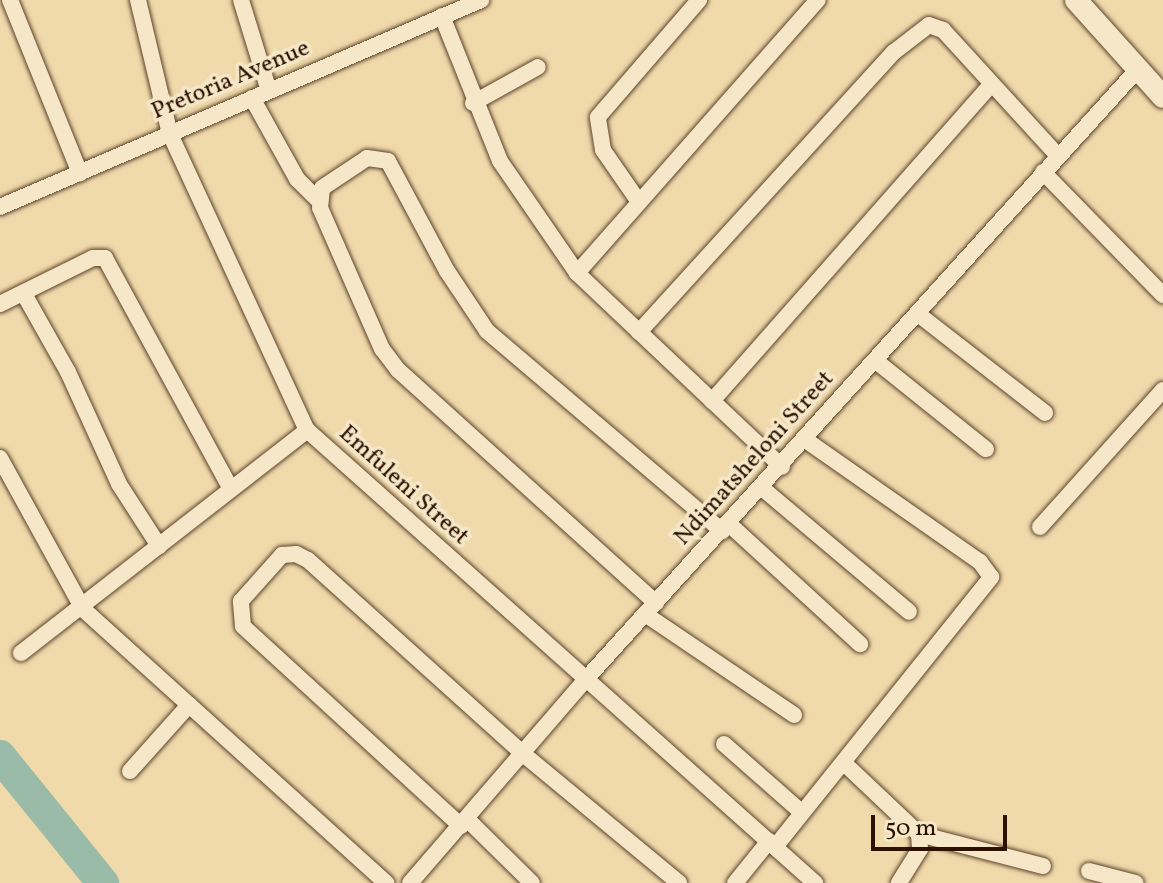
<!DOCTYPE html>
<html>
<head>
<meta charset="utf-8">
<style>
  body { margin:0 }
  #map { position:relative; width:1163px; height:883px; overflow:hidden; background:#f0daab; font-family:Vollkorn,serif }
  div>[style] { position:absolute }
  .river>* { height:32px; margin:-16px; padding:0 16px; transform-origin:16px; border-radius:16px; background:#9abba7 }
  .roads { filter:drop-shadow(0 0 2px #5d432b) drop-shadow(0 0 2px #5d432b) }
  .street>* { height:16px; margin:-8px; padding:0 8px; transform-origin:8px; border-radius:8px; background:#f5e7c8 }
  .secondary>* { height:22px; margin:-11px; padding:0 11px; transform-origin:11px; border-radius:11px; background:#f5e7c8 }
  span { translate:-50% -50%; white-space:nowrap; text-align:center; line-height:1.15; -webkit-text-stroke:7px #f5e7c8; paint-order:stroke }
  .street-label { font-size:24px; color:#2c1100 }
  .scale { position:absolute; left:871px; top:815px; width:136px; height:36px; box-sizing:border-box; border:4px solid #2c1100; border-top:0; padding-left:10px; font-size:24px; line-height:28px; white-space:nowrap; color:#2c1100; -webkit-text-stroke:6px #f5e7c8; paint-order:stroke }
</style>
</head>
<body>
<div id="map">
  <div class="river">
    <i style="left:0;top:756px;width:164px;rotate:51deg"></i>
  </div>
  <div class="roads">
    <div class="street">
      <i style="left:10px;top:0;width:187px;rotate:68deg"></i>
      <i style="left:138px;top:0;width:138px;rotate:76.6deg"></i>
      <i style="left:170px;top:134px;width:326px;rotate:65.2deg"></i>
      <i style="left:307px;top:430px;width:681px;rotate:41.72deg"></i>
      <i style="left:241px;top:0;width:95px;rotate:72.9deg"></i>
      <i style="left:442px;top:16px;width:156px;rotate:68.2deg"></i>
      <i style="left:500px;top:161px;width:136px;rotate:55.5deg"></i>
      <i style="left:577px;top:273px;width:282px;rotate:43.4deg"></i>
      <i style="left:252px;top:98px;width:93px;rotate:60.9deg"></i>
      <i style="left:297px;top:179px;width:30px;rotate:45deg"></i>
      <i style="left:473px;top:103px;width:74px;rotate:-29deg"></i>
      <i style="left:1043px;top:172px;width:172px;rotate:45.7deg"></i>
      <i style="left:639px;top:202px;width:63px;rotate:-124.7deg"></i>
      <i style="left:603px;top:150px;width:33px;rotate:-99deg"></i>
      <i style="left:598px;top:117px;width:155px;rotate:-49.2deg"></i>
      <i style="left:0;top:207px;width:524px;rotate:-23.28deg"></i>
      <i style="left:577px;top:273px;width:364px;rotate:-48.6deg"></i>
      <i style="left:24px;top:294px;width:90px;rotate:60.6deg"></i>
      <i style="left:68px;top:372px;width:123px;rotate:65.5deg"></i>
      <i style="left:119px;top:484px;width:74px;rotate:57.2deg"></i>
      <i style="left:0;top:304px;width:104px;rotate:-26.3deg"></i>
      <i style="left:93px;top:258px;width:12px"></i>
      <i style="left:105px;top:258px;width:263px;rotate:61.4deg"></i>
      <i style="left:918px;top:314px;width:161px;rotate:37.9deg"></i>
      <i style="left:639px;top:332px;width:379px;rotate:-47.7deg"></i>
      <i style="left:894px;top:52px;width:44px;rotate:-37.6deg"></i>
      <i style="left:929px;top:25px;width:15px;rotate:20deg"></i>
      <i style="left:943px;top:30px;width:171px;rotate:47.6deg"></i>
      <i style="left:876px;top:361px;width:141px;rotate:38.7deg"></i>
      <i style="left:712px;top:401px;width:422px;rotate:-48.6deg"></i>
      <i style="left:0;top:458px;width:172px;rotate:61.2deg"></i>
      <i style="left:83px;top:609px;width:409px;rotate:42.1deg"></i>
      <i style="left:762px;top:488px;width:192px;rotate:40.1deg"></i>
      <i style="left:729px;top:524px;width:178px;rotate:42.5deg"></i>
      <i style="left:1040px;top:527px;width:184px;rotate:-48.1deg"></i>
      <i style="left:656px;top:603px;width:348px;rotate:-137.9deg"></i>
      <i style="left:398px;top:370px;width:26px;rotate:-127deg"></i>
      <i style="left:382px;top:349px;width:154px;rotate:-113.7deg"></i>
      <i style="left:320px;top:208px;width:20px;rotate:-84deg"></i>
      <i style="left:322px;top:188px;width:54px;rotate:-33.7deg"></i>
      <i style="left:367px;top:158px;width:21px;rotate:8deg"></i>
      <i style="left:388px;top:161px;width:125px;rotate:61.8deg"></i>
      <i style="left:447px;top:271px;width:72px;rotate:56.3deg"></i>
      <i style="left:487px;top:331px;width:309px;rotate:40.4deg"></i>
      <i style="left:645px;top:614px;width:180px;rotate:34.1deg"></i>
      <i style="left:21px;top:653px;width:363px;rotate:-37.9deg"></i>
      <i style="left:724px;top:744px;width:103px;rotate:41.4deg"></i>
      <i style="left:845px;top:764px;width:102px;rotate:43.4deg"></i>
      <i style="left:919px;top:834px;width:15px;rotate:86deg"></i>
      <i style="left:920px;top:849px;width:40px;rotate:122deg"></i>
      <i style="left:130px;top:771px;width:89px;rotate:-48.2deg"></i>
      <i style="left:467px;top:819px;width:91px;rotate:44.6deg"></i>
      <i style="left:461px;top:826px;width:296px;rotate:-137.5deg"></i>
      <i style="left:243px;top:626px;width:25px;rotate:-95deg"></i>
      <i style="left:241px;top:601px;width:62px;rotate:-48.3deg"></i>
      <i style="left:282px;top:555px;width:14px;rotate:-4deg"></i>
      <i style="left:296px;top:554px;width:13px;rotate:27deg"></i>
      <i style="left:308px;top:560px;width:288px;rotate:42deg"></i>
      <i style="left:522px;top:753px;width:204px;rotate:39.6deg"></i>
      <i style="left:919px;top:834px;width:128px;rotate:14.5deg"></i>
      <i style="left:775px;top:847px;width:346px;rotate:-51.3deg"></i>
      <i style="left:991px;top:577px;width:19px;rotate:-126deg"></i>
      <i style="left:980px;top:562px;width:213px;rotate:-145deg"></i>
      <i style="left:1089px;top:871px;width:48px;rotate:14.6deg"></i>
      <i style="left:410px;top:883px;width:269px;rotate:-49.2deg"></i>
      <i style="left:586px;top:679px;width:823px;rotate:-47.86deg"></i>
      <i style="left:735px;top:883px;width:54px;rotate:-51deg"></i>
    </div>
    <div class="secondary">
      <i style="left:1076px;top:0;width:130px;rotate:48.1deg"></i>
    </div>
  </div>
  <div class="street-label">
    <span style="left:231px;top:81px;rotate:-23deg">Pretoria Avenue</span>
    <span style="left:755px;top:459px;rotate:-48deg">Ndimatsheloni Street</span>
    <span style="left:403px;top:486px;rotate:42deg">Emfuleni Street</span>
  </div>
  <div class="scale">50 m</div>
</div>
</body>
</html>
